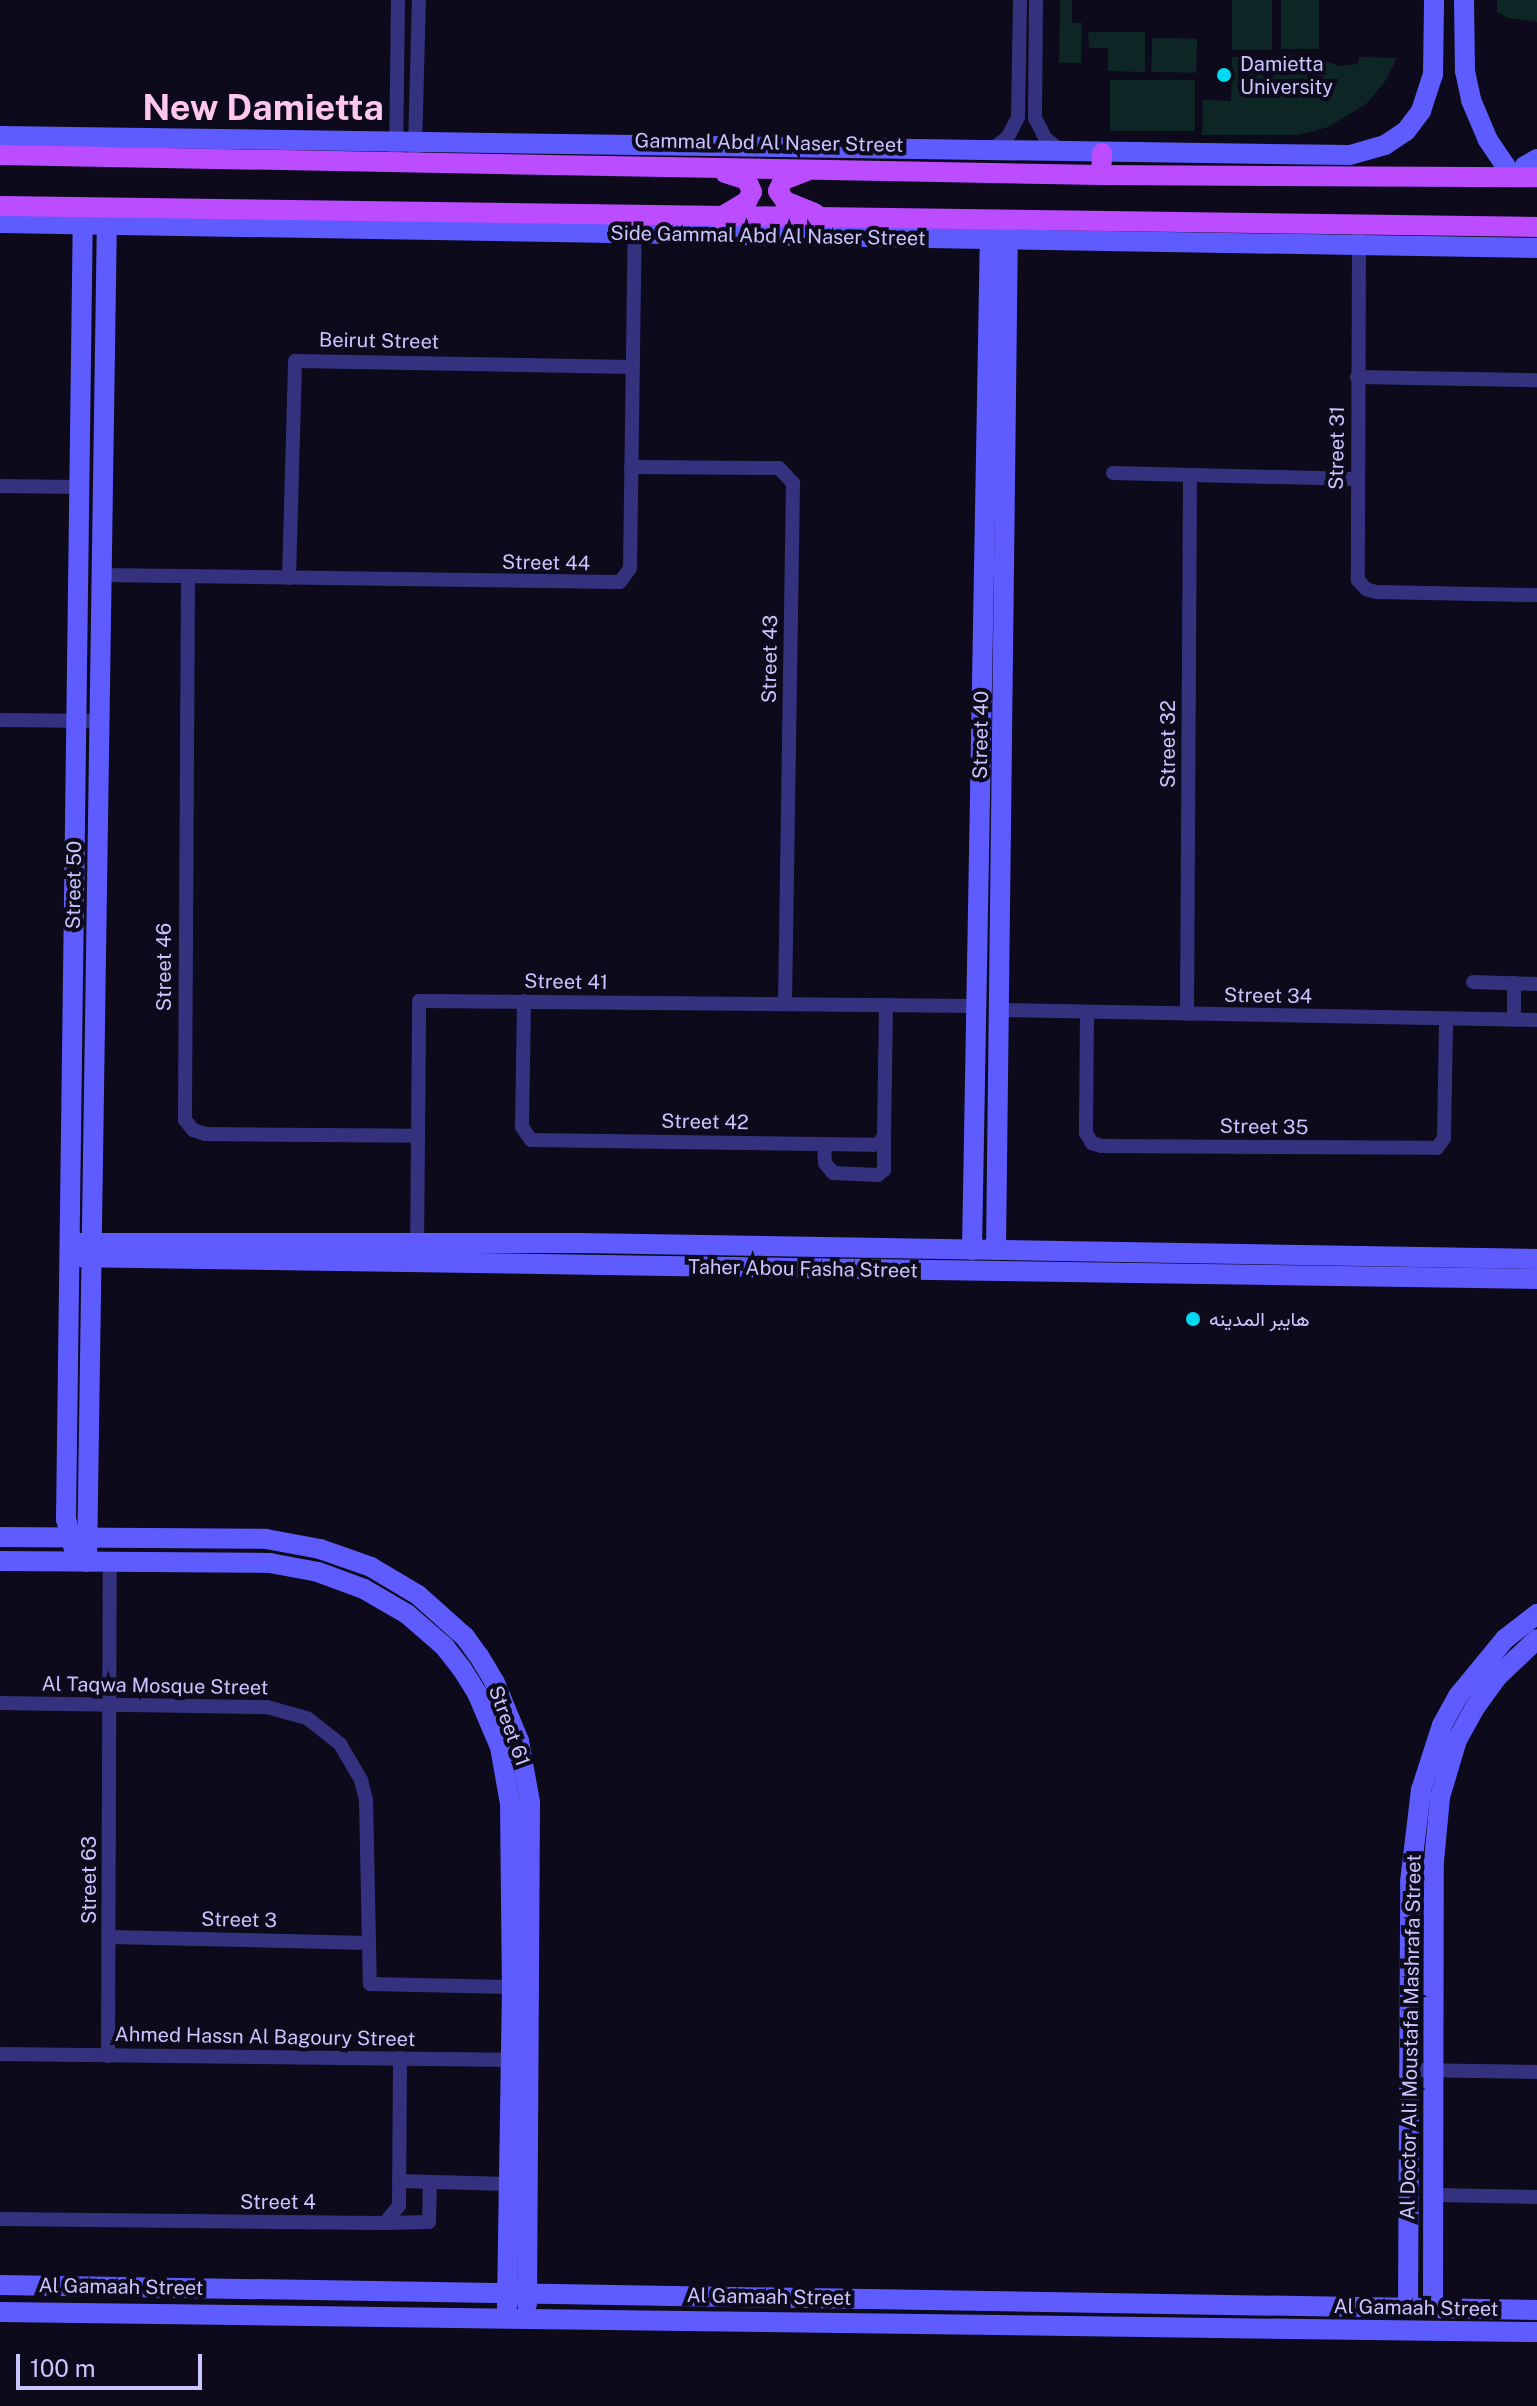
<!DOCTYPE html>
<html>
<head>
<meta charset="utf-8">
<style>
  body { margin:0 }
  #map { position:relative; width:1537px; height:2406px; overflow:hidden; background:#0d0a1c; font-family:"Public Sans",Vazirmatn,sans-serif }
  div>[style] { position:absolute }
  .green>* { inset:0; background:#0d2625; transform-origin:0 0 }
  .street>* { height:14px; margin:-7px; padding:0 7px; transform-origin:7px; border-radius:7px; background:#34327e }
  .secondary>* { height:20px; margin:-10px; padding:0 10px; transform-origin:10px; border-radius:10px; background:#5f5cff }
  .primary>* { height:20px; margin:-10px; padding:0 10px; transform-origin:10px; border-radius:10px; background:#bb4cff }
  .dots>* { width:22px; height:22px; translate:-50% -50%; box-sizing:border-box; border:4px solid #0d0a1c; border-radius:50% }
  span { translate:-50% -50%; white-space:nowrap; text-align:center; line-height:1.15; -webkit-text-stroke:8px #0d0a1c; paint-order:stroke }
  .poi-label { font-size:20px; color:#cbc5ff }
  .left { translate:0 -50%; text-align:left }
  .street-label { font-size:20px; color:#cbc5ff }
  .town-label { font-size:36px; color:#ffc7eb; font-weight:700 }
  .scale { position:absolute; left:16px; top:2354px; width:186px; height:36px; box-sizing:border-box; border:4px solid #cbc5ff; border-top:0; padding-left:10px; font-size:24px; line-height:28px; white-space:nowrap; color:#cbc5ff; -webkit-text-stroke:6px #0d0a1c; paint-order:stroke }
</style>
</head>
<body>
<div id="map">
  <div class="green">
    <i style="clip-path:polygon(1060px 0,1072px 0,1072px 23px,1082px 23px,1081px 63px,1059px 63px)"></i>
    <i style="left:1232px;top:0;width:40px;height:50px"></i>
    <i style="left:1281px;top:0;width:38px;height:49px"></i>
    <i style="clip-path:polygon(1497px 0,1537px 0,1537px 22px,1508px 18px,1497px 12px)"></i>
    <i style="clip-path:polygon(1088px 32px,1145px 32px,1145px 72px,1108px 71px,1108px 48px,1089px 48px)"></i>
    <i style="left:1152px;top:38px;width:45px;height:34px;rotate:1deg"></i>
    <i style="clip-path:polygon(1312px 55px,1338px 66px,1358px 64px,1359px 57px,1397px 58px,1384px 83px,1366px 104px,1328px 127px,1299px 135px,1202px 135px,1203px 100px,1231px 101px,1232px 57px)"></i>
    <i style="left:1110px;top:80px;width:85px;height:51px"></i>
  </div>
  <div class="street">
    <i style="left:1036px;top:0;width:118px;rotate:90.5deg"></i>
    <i style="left:1035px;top:118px;width:22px;rotate:63deg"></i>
    <i style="left:1045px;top:138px;width:23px;rotate:38deg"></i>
    <i style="left:415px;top:149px;width:149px;rotate:-88.5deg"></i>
    <i style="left:992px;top:149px;width:20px;rotate:-37deg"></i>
    <i style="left:1008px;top:137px;width:22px;rotate:-63deg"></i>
    <i style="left:1018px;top:117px;width:117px;rotate:-89deg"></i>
    <i style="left:396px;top:161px;width:161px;rotate:-89.3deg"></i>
    <i style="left:1359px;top:236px;width:344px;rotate:90.2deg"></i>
    <i style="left:1358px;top:580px;width:12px;rotate:48deg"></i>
    <i style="left:1366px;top:589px;width:10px;rotate:17deg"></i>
    <i style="left:1376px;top:592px;width:161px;rotate:1.1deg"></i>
    <i style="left:1357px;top:377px;width:180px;rotate:1deg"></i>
    <i style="left:631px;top:467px;width:148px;rotate:0.4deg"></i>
    <i style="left:779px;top:468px;width:21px;rotate:47deg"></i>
    <i style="left:793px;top:483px;width:521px;rotate:90.88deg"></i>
    <i style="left:1113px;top:473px;width:243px;rotate:1.4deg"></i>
    <i style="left:0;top:486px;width:79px;rotate:0.7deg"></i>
    <i style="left:101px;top:575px;width:519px;rotate:0.77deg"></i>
    <i style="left:620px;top:582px;width:17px;rotate:-54deg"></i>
    <i style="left:630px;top:568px;width:342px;rotate:-89.2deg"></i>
    <i style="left:188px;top:576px;width:544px;rotate:90.32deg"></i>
    <i style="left:185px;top:1120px;width:13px;rotate:51deg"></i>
    <i style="left:193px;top:1130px;width:13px;rotate:18deg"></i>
    <i style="left:205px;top:1134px;width:212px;rotate:0.5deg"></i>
    <i style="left:289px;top:578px;width:217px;rotate:-88.4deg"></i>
    <i style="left:295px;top:361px;width:338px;rotate:1deg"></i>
    <i style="left:0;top:720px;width:99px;rotate:0.6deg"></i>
    <i style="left:1473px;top:982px;width:64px;rotate:1.8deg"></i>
    <i style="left:524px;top:1001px;width:126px;rotate:90.9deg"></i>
    <i style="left:522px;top:1127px;width:16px;rotate:55deg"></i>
    <i style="left:531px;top:1140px;width:342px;rotate:0.8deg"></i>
    <i style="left:873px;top:1145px;width:7px;rotate:-16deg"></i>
    <i style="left:880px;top:1143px;width:9px;rotate:-63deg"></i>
    <i style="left:884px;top:1135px;width:130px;rotate:-89.1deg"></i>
    <i style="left:999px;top:1010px;width:538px;rotate:1.06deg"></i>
    <i style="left:1087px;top:1012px;width:121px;rotate:90.5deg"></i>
    <i style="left:1086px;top:1133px;width:12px;rotate:59deg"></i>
    <i style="left:1092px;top:1143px;width:9px;rotate:18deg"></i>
    <i style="left:1101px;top:1146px;width:336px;rotate:0.3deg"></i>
    <i style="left:1437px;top:1148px;width:12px;rotate:-55deg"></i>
    <i style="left:1444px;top:1138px;width:119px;rotate:-89deg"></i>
    <i style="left:1187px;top:1014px;width:539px;rotate:-89.68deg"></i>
    <i style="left:1514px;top:1020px;width:37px;rotate:-90deg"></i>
    <i style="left:824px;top:1144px;width:19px;rotate:87deg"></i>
    <i style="left:825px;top:1163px;width:13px;rotate:51deg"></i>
    <i style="left:833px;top:1173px;width:45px;rotate:2.5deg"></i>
    <i style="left:878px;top:1175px;width:8px;rotate:-40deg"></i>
    <i style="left:884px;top:1170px;width:35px;rotate:-90deg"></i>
    <i style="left:417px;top:1251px;width:250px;rotate:-89.5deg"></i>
    <i style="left:419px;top:1001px;width:557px;rotate:0.51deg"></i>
    <i style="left:0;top:1703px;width:267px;rotate:0.9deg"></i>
    <i style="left:267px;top:1707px;width:41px;rotate:15.4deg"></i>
    <i style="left:307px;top:1718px;width:42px;rotate:38.2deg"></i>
    <i style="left:340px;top:1744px;width:42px;rotate:59.7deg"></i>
    <i style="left:361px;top:1780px;width:21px;rotate:76deg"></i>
    <i style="left:366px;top:1800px;width:184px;rotate:88.8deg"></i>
    <i style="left:370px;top:1984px;width:142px;rotate:1.2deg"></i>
    <i style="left:108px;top:1937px;width:261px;rotate:1.3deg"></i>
    <i style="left:0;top:2054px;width:517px;rotate:0.66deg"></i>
    <i style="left:108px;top:2056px;width:495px;rotate:-89.8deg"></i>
    <i style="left:1410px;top:2070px;width:127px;rotate:0.9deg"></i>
    <i style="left:399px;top:2181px;width:109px;rotate:1.6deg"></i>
    <i style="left:1434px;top:2195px;width:103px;rotate:1.1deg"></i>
    <i style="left:0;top:2219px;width:385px;rotate:0.6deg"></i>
    <i style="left:385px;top:2223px;width:22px;rotate:-51deg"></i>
    <i style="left:399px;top:2206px;width:148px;rotate:-89.6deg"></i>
    <i style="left:385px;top:2223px;width:44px;rotate:-1.3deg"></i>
    <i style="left:429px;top:2222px;width:40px;rotate:-88.6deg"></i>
  </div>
  <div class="secondary">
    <i style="left:1464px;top:0;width:71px;rotate:89.2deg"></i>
    <i style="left:1465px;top:71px;width:30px;rotate:78deg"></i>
    <i style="left:1471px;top:100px;width:43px;rotate:67deg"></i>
    <i style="left:1488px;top:140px;width:45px;rotate:56deg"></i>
    <i style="left:0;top:136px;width:1350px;rotate:0.81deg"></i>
    <i style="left:1350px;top:155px;width:36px;rotate:-16deg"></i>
    <i style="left:1385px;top:145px;width:25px;rotate:-34deg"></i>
    <i style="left:1406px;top:131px;width:25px;rotate:-53deg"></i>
    <i style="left:1421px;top:111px;width:38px;rotate:-72deg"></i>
    <i style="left:1433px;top:75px;width:75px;rotate:-89.2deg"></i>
    <i style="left:1520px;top:177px;width:12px;rotate:-66deg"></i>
    <i style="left:1525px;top:166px;width:14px;rotate:-30deg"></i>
    <i style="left:0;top:223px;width:1537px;rotate:0.93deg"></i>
    <i style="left:70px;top:1243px;width:511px"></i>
    <i style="left:581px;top:1243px;width:956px;rotate:0.96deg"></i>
    <i style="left:972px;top:1250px;width:1021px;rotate:-88.99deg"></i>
    <i style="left:996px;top:1250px;width:1020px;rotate:-89.33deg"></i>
    <i style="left:70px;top:1257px;width:1467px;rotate:0.86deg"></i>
    <i style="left:0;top:1537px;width:266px;rotate:0.4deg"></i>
    <i style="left:266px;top:1539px;width:55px;rotate:10.5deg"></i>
    <i style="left:320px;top:1549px;width:54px;rotate:19.4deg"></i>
    <i style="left:371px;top:1567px;width:55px;rotate:30.8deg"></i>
    <i style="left:418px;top:1595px;width:63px;rotate:41.8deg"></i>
    <i style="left:465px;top:1637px;width:24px;rotate:54deg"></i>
    <i style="left:479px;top:1656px;width:31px;rotate:59deg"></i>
    <i style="left:495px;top:1683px;width:63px;rotate:67.5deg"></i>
    <i style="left:519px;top:1741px;width:62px;rotate:79.8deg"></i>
    <i style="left:530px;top:1802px;width:502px;rotate:90.34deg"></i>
    <i style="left:0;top:1561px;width:270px;rotate:0.4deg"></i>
    <i style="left:270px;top:1563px;width:49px;rotate:10.6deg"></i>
    <i style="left:318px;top:1572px;width:49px;rotate:20.3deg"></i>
    <i style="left:364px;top:1589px;width:50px;rotate:30.2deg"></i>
    <i style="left:407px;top:1614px;width:49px;rotate:40.9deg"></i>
    <i style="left:444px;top:1646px;width:29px;rotate:52deg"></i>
    <i style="left:462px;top:1669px;width:28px;rotate:58deg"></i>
    <i style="left:477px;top:1693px;width:59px;rotate:66.9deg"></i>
    <i style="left:500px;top:1747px;width:58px;rotate:80deg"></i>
    <i style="left:510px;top:1804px;width:183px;rotate:89.4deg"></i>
    <i style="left:512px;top:1987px;width:320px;rotate:90.9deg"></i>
    <i style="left:77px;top:1561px;width:43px;rotate:-104.7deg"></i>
    <i style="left:66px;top:1519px;width:1308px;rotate:-89.26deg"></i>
    <i style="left:87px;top:1562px;width:1352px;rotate:-89.15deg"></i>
    <i style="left:0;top:2285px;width:1537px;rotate:0.93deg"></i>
    <i style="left:1408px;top:2308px;width:426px;rotate:-89.7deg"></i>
    <i style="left:1410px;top:1882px;width:93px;rotate:-83.2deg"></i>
    <i style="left:1421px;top:1790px;width:68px;rotate:-72.1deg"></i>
    <i style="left:1442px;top:1725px;width:33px;rotate:-61deg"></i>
    <i style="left:1458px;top:1696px;width:74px;rotate:-50.5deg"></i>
    <i style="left:1505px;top:1639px;width:41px;rotate:-38deg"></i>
    <i style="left:1433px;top:2308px;width:447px;rotate:-89.9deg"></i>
    <i style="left:1434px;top:1861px;width:64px;rotate:-84.6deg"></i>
    <i style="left:1440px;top:1797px;width:59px;rotate:-73.4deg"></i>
    <i style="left:1457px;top:1740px;width:39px;rotate:-61deg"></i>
    <i style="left:1476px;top:1706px;width:36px;rotate:-54deg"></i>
    <i style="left:1497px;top:1677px;width:55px;rotate:-43.5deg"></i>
    <i style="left:0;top:2312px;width:1537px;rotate:0.75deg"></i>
  </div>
  <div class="primary">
    <i style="left:0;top:155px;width:1101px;rotate:1.04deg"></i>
    <i style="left:1101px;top:175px;width:436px;rotate:0.3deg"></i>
    <i style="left:807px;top:171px;width:26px;rotate:159deg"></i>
    <i style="left:783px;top:180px;width:12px;rotate:114deg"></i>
    <i style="left:778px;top:191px;width:12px;rotate:55deg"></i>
    <i style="left:785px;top:201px;width:32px;rotate:22deg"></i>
    <i style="left:1101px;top:175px;width:22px;rotate:-87deg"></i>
    <i style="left:0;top:206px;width:1537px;rotate:0.78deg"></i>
    <i style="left:719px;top:218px;width:33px;rotate:-31deg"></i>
    <i style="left:747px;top:201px;width:10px;rotate:-61deg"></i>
    <i style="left:752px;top:192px;width:13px;rotate:-113deg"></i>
    <i style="left:747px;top:180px;width:23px;rotate:-162deg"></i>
  </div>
  <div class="dots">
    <i style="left:1224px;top:75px;background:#00daf0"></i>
    <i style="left:1193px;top:1319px;background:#00daf0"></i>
  </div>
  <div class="poi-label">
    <span class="left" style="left:1240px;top:76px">Damietta<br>University</span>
    <span class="left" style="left:1209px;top:1319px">هايبر المدينه</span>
  </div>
  <div class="street-label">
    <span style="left:769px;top:143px;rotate:1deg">Gammal Abd Al Naser Street</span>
    <span style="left:768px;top:236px;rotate:1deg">Side Gammal Abd Al Naser Street</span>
    <span style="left:379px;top:341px;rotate:1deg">Beirut Street</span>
    <span style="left:1337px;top:448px;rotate:-89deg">Street 31</span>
    <span style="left:546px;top:563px;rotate:1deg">Street 44</span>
    <span style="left:770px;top:659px;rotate:-89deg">Street 43</span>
    <span style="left:981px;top:735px;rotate:-89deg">Street 40</span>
    <span style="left:1168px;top:744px;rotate:-90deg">Street 32</span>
    <span style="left:74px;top:885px;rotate:-89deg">Street 50</span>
    <span style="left:164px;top:967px;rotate:-90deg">Street 46</span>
    <span style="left:566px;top:982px;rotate:1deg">Street 41</span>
    <span style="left:1268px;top:996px;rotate:1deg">Street 34</span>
    <span style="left:705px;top:1122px;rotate:1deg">Street 42</span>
    <span style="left:1264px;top:1127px;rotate:1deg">Street 35</span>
    <span style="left:803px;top:1269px;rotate:1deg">Taher Abou Fasha Street</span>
    <span style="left:155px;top:1686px;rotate:1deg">Al Taqwa Mosque Street</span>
    <span style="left:509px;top:1726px;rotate:70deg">Street 61</span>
    <span style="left:89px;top:1880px;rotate:-90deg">Street 63</span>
    <span style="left:239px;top:1920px;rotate:1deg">Street 3</span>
    <span style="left:265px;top:2037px;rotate:1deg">Ahmed Hassn Al Bagoury Street</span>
    <span style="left:1411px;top:2037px;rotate:-89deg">Al Doctor Ali Moustafa Mashrafa Street</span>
    <span style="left:278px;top:2202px">Street 4</span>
    <span style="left:121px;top:2287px;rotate:1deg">Al Gamaah Street</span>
    <span style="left:769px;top:2297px;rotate:1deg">Al Gamaah Street</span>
    <span style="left:1416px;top:2308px;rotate:1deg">Al Gamaah Street</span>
  </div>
  <div class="town-label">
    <span style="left:263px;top:108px">New Damietta</span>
  </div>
  <div class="scale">100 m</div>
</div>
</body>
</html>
